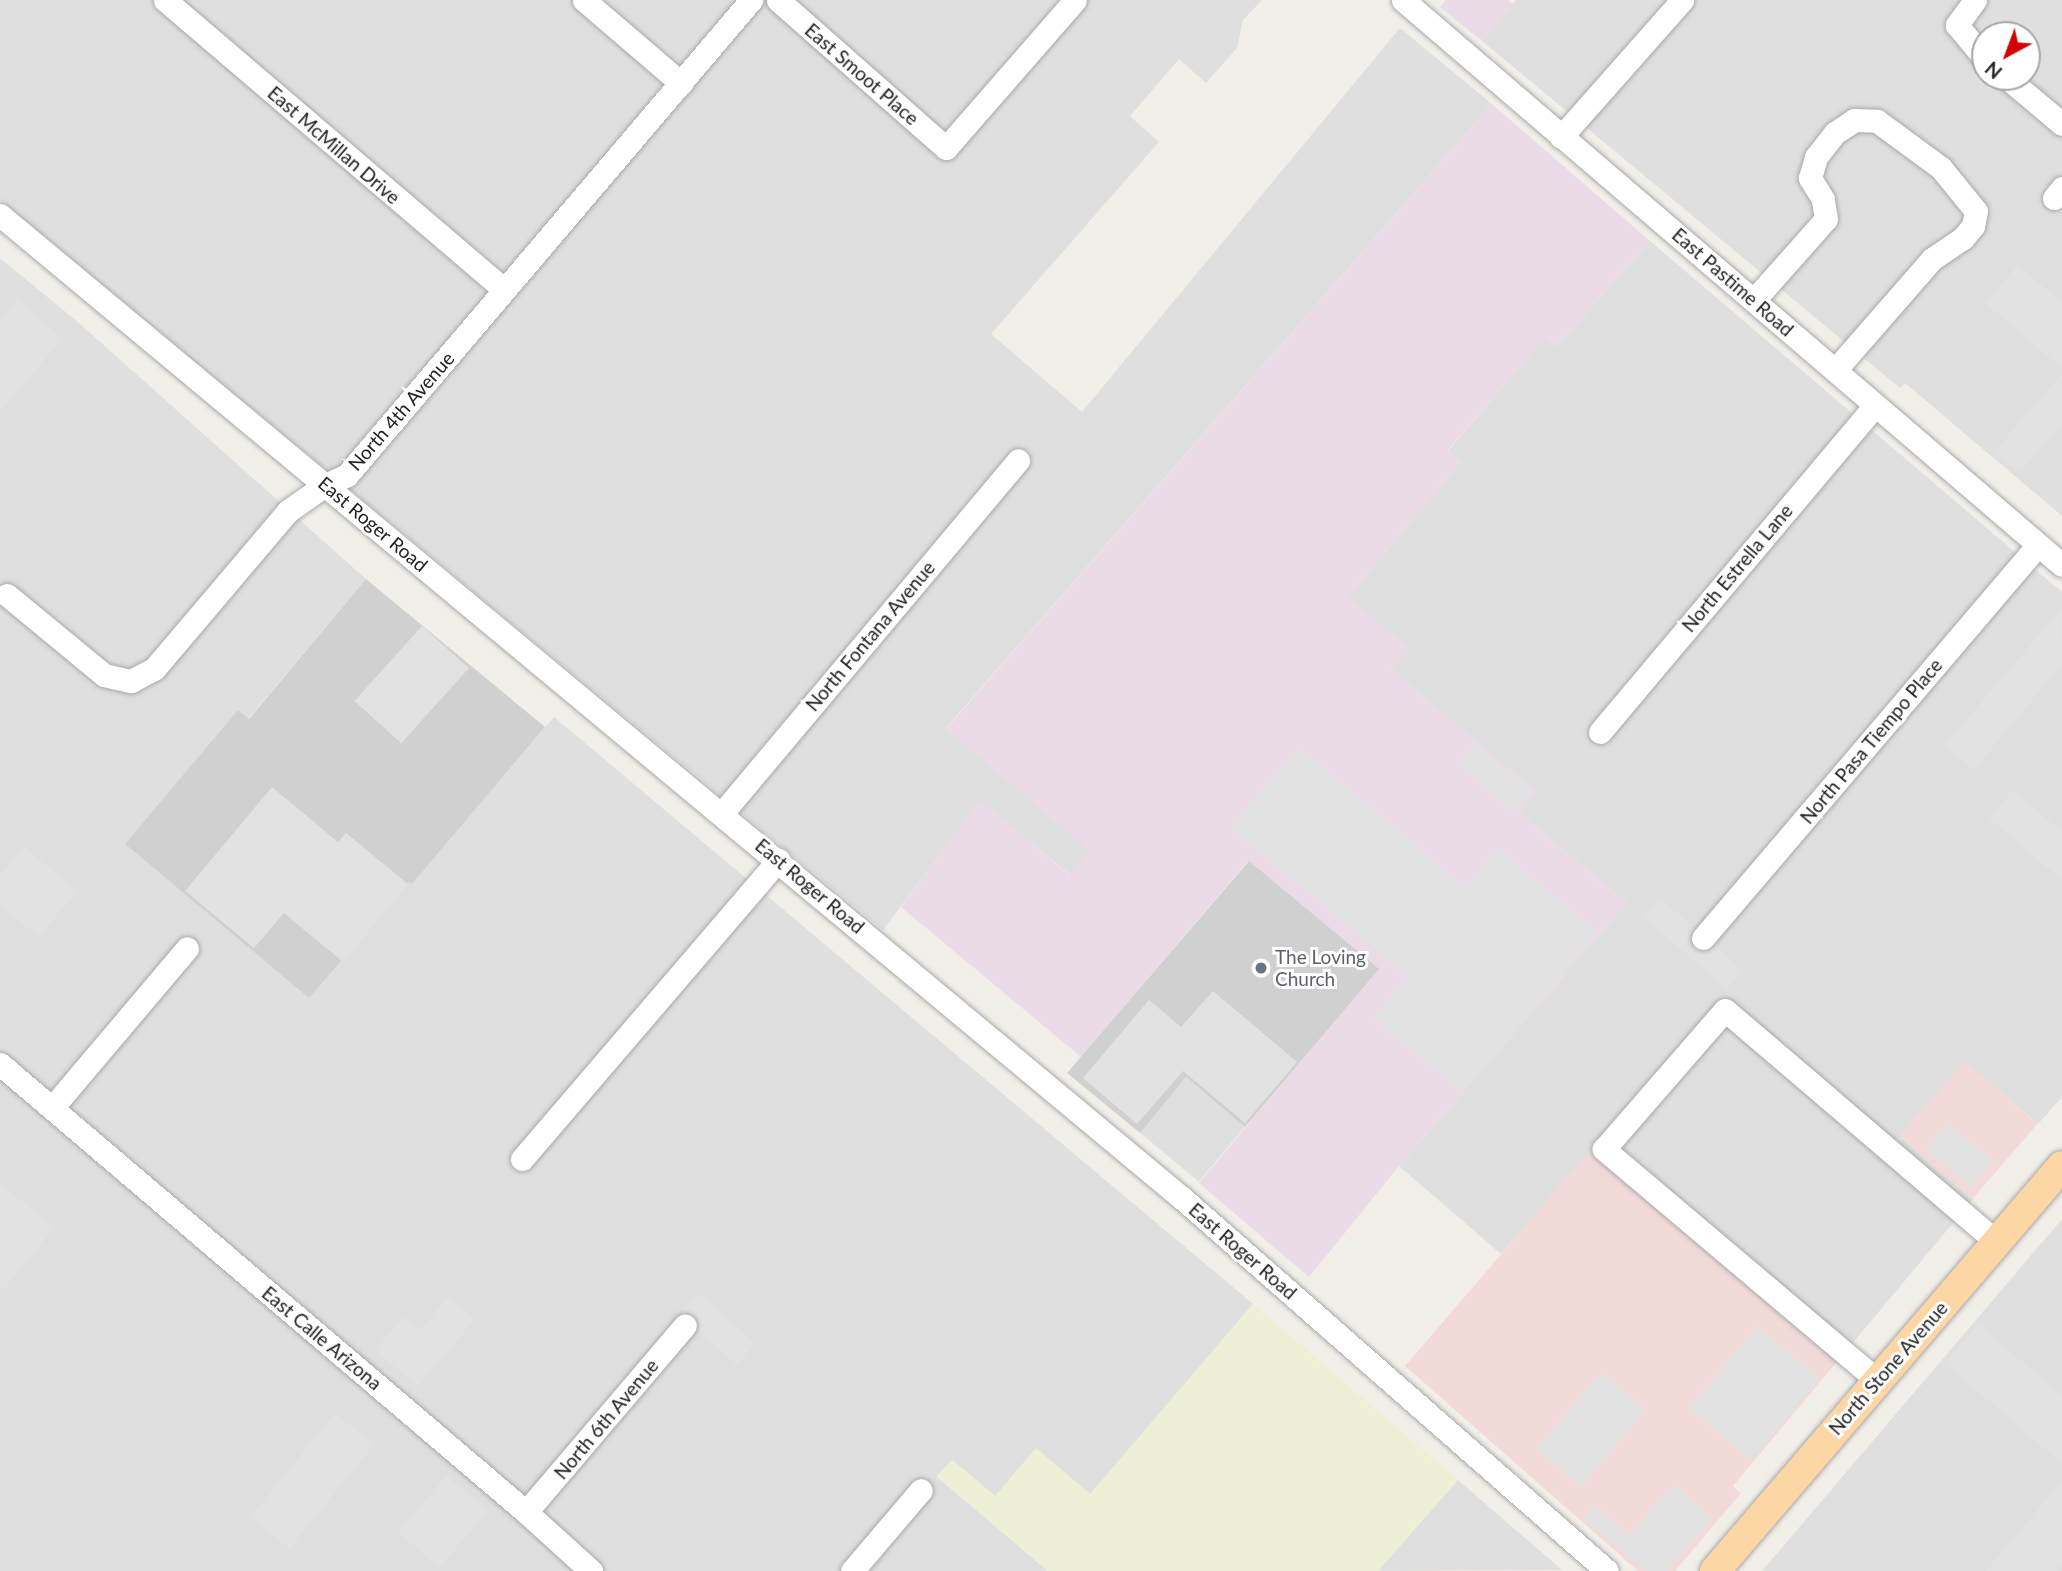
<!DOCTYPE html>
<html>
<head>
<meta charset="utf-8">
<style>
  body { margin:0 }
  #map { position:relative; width:2062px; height:1571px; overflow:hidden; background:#f2efe9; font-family:Lato,sans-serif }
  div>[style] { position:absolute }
  .residential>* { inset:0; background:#e0dfdf; transform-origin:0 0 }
  .commercial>* { inset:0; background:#f2dad9; transform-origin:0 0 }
  .industrial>* { inset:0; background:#ebdbe8 }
  .religious>* { inset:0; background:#d0d0d0 }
  .farmland>* { inset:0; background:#eef0d5 }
  .parking>* { inset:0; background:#e2e2e2; transform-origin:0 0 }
  .roads { filter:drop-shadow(0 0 2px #a9a9a9) drop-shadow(0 0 2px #a9a9a9) }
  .minor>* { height:23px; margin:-11.5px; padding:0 11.5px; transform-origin:11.5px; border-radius:11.5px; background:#fff }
  .major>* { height:30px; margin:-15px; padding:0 15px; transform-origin:15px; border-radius:15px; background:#fcd6a4 }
  .dots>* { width:19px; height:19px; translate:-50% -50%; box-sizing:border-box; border:4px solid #fff; border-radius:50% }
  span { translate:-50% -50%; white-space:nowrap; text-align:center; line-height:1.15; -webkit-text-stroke:6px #fff; paint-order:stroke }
  .street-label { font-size:19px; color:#222 }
  .worship-label { font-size:19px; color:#5b616d }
  .left { translate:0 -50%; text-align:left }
  .north { position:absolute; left:1971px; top:21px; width:70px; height:70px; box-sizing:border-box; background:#fff; border:2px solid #a7a7a7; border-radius:50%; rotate:221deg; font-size:19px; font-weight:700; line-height:28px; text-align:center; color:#222 }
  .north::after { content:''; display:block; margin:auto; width:24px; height:32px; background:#d40000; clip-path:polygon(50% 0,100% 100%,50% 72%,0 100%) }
</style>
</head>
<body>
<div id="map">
  <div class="residential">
    <i style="clip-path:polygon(0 0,1262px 0,1243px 20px,1237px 48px,1206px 83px,1179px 59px,1130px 116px,1159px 142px,991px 334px,1082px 412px,1400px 28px,1492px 104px,946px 728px,1091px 851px,1070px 875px,980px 801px,883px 930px,0 200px)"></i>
    <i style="clip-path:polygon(evenodd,1516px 0,2062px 0,2062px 516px,1905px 383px,1900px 388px,1482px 41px,1516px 0,1985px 35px,2027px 35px,2027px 77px,1985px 77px,1985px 35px)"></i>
    <i style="clip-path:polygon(1650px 241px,2062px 592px,2062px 1097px,2038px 1124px,1965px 1062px,1901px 1137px,1973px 1199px,1836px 1363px,1591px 1151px,1501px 1254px,1399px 1166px,1627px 903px,1519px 813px,1536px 792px,1391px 670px,1347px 598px,1460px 462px,1448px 451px,1544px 338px,1556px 347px)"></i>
    <i style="clip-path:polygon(0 258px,79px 323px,366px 579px,248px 719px,239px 710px,125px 844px,308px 997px,409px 881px,412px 883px,554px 717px,1253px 1304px,1090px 1495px,995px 1496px,952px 1460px,937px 1477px,1048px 1571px,0 1571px)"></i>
    <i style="left:1186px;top:1077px;width:77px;height:72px;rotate:40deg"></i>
    <i style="clip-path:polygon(2062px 1219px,2062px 1571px,1762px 1571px)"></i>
    <i style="clip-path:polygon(1458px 1480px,1562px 1570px,1378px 1571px)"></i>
  </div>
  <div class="commercial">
    <i style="left:1965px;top:1061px;width:96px;height:99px;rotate:41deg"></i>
    <i style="clip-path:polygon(1590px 1151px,1836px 1363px,1733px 1486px,1741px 1493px,1675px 1571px,1638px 1571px,1405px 1366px)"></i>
  </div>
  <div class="industrial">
    <i style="clip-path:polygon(1446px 0,1508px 0,1513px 4px,1482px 41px,1440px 7px)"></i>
    <i style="clip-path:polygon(1492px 104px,1650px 241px,1556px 347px,1544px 339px,1448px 450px,1460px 462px,1347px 598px,1410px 648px,1391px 670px,1537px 792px,1519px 813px,1627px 903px,1399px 1166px,1309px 1277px,1199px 1183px,1378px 969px,1248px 861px,1081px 1057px,901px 907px,980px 800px,1069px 875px,1090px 851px,946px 729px)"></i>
  </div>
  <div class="religious">
    <i style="clip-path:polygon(366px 579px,545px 727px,412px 884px,409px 882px,309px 998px,125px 844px,238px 710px,249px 719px)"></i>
    <i style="clip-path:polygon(1249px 861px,1379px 969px,1245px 1127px,1186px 1077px,1140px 1133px,1067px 1073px)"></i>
  </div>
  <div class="farmland">
    <i style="clip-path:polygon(1253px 1304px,1458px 1480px,1377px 1571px,1048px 1571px,937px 1476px,952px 1460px,995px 1496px,1036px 1448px,1090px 1494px)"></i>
  </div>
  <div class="parking">
    <i style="clip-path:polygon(2018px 265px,2062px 303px,2062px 368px,1985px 303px)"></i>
    <i style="clip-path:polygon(18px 299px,62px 339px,0 412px,0 320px)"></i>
    <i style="clip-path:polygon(2062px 374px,2062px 424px,2019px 473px,1994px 452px)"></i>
    <i style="clip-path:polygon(2061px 609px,2062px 664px,1974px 770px,1945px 745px)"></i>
    <i style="left:422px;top:626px;width:63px;height:101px;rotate:42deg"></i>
    <i style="left:1476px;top:743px;width:74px;height:27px;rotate:41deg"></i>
    <i style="clip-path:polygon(1299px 748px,1465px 888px,1498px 849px,1597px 933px,1463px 1093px,1374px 1018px,1408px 977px,1231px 828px)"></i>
    <i style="clip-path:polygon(272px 787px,338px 842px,346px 833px,408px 884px,343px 962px,284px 913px,254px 948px,185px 891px)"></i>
    <i style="clip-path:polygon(2013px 790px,2062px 832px,2062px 880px,1989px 818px)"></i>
    <i style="clip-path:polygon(25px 847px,77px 892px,38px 937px,0 904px,0 876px)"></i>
    <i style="left:1660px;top:898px;width:110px;height:25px;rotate:41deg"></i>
    <i style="clip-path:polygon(1213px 991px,1297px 1062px,1245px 1123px,1183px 1071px,1137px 1124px,1083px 1078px,1149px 1000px,1181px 1027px)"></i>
    <i style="left:1947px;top:1123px;width:59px;height:34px;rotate:40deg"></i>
    <i style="clip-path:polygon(0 1183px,54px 1228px,3px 1290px,0 1288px)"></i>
    <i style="left:699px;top:1293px;width:76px;height:28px;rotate:42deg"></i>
    <i style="clip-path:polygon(449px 1297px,475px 1319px,418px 1386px,375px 1350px,404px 1317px,420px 1330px)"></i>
    <i style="clip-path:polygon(1978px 1324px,2062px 1396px,2062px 1464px,1945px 1363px)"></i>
    <i style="left:1757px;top:1326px;width:82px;height:107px;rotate:40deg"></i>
    <i style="left:1601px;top:1372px;width:59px;height:101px;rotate:40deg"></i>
    <i style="left:335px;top:1413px;width:50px;height:134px;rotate:39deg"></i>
    <i style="left:446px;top:1476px;width:55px;height:74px;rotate:41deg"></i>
    <i style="clip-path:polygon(2062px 1481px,2062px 1565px,2057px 1571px,1986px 1571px)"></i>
    <i style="clip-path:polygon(1674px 1485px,1712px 1518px,1666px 1571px,1646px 1571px,1583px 1519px,1594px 1505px,1630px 1535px)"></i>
  </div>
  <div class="roads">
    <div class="minor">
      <i style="left:165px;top:0;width:446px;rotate:40.5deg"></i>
      <i style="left:584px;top:0;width:128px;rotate:40.6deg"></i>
      <i style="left:778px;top:0;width:224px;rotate:41.4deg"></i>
      <i style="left:946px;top:148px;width:196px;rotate:-48.9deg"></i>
      <i style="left:1403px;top:0;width:868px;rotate:40.61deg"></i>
      <i style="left:1975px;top:0;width:31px;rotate:126deg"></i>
      <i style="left:1957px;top:25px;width:44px;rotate:50.5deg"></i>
      <i style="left:2006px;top:77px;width:73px;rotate:40deg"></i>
      <i style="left:1561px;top:137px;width:183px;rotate:-48.5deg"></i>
      <i style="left:2054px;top:198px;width:13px;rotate:-51deg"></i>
      <i style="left:0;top:215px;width:1537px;rotate:39.75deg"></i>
      <i style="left:1182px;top:1198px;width:565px;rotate:41.27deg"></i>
      <i style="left:1754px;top:300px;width:108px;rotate:-48.4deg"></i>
      <i style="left:1826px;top:219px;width:20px;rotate:-99deg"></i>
      <i style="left:1823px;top:199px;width:25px;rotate:-122deg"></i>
      <i style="left:1810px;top:178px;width:22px;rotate:-74deg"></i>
      <i style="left:1816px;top:157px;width:31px;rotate:-52deg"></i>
      <i style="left:1835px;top:133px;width:23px;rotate:-34deg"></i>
      <i style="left:1854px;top:120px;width:23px;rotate:2deg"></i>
      <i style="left:1877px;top:121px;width:79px;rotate:36.3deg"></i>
      <i style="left:1941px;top:168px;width:55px;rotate:50.9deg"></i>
      <i style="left:1976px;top:211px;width:15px;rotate:101deg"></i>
      <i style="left:1973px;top:226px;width:16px;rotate:130deg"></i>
      <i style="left:1963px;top:238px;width:37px;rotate:146deg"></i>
      <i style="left:1932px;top:259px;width:147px;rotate:131.1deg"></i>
      <i style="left:7px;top:595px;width:126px;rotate:39.5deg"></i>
      <i style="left:104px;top:675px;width:28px;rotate:13deg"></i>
      <i style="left:131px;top:681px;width:26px;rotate:-28deg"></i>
      <i style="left:154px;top:669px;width:207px;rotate:-49.7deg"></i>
      <i style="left:288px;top:511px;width:45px;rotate:-35.1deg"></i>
      <i style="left:325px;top:485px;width:24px;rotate:-24deg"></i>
      <i style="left:347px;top:475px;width:624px;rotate:-49.62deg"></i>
      <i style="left:1600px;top:732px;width:427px;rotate:-49.9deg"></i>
      <i style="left:723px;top:812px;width:459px;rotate:-50deg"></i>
      <i style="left:1703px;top:938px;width:516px;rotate:-49.56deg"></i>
      <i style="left:0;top:1064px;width:691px;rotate:40.42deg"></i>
      <i style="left:526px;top:1512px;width:88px;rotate:42.2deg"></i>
      <i style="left:52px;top:1108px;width:209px;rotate:-49.8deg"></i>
      <i style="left:522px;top:1159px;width:394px;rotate:-49.4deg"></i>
      <i style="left:1877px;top:1380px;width:358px;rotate:-139.8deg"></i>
      <i style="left:1604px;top:1149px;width:184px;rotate:-49deg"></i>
      <i style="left:1725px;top:1010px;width:358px;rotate:40.5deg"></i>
      <i style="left:526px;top:1512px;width:245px;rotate:-49.6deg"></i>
      <i style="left:852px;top:1571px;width:106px;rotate:-49.6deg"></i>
    </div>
    <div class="major">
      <i style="left:1715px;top:1571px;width:533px;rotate:-49.41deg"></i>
    </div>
  </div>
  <div class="dots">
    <i style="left:1261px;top:968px;background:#6b7280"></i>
  </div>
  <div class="street-label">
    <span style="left:862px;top:74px;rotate:41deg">East Smoot Place</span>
    <span style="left:334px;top:145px;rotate:41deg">East McMillan Drive</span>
    <span style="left:1733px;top:282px;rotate:41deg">East Pastime Road</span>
    <span style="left:401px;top:411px;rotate:-49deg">North 4th Avenue</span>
    <span style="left:373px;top:524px;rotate:40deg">East Roger Road</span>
    <span style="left:1737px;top:568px;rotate:-50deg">North Estrella Lane</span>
    <span style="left:870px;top:636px;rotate:-50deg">North Fontana Avenue</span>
    <span style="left:1871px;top:741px;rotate:-50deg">North Pasa Tiempo Place</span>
    <span style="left:810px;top:886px;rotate:40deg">East Roger Road</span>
    <span style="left:1243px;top:1251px;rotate:41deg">East Roger Road</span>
    <span style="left:322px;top:1338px;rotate:40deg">East Calle Arizona</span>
    <span style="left:1888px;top:1368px;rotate:-49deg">North Stone Avenue</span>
    <span style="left:606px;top:1419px;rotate:-50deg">North 6th Avenue</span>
  </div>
  <div class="worship-label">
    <span class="left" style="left:1275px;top:968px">The Loving<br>Church</span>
  </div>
  <div class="north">N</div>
</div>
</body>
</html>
